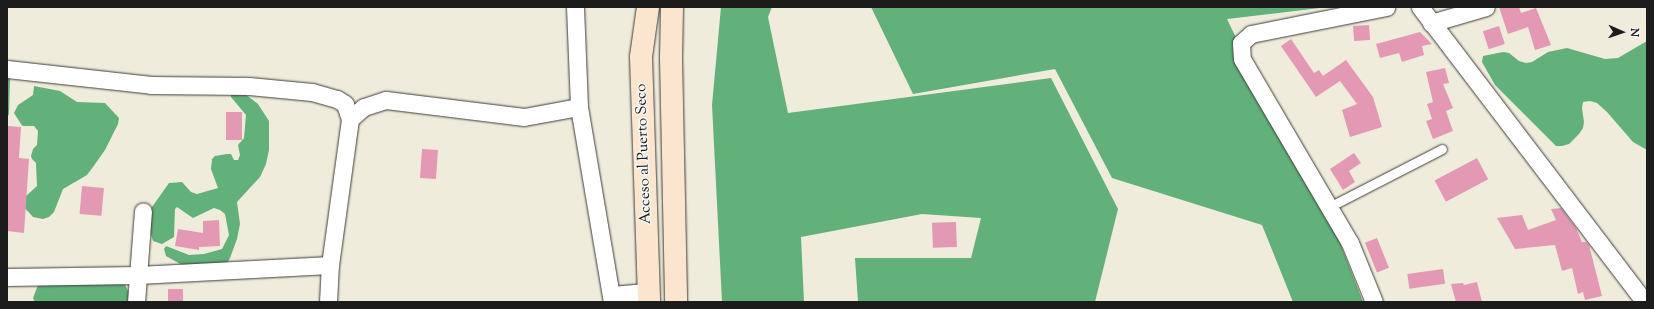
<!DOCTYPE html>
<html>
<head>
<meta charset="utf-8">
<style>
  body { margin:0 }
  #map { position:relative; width:1654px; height:309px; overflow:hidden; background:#f0ecdb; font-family:"Sorts Mill Goudy",serif }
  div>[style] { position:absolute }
  .forest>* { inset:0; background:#62b07a }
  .building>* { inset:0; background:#e398b4; transform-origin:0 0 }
  .roads { filter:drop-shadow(0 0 1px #3c3b39) drop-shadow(0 0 1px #3c3b39) }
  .lane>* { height:9px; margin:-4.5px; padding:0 4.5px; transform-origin:4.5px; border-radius:4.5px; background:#fff }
  .street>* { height:17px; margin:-8.5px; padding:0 8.5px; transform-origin:8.5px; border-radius:8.5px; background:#fff }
  .secondary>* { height:22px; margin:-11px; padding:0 11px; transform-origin:11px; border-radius:11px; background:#fbe5cf }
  span { translate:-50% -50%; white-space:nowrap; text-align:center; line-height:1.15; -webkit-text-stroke:3px #f6f6f2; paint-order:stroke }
  .street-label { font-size:15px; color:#1c1c1c }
  .frame { position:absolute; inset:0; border:8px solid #1c1c1c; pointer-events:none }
  .north { position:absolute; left:1602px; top:12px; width:40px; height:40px; -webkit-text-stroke:3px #f6f6f2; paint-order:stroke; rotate:92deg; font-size:11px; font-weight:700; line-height:16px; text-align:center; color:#1c1c1c }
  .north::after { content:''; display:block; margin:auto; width:14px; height:18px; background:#1c1c1c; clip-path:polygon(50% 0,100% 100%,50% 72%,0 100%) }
</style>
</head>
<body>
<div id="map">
  <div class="forest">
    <i style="clip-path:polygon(721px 7px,772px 7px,768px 17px,788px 113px,1051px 78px,1118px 209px,1095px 302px,858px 302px,855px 258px,971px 258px,981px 218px,922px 214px,801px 237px,804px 302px,722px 302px,712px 105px)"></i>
    <i style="clip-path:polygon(871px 7px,1328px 7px,1227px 19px,1274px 117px,1337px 235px,1363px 302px,1293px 302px,1262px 225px,1112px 178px,1055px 69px,913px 94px)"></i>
    <i style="clip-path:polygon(1647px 41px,1647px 150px,1633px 142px,1607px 112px,1597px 103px,1590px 101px,1583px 102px,1582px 108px,1584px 122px,1583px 128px,1579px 134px,1569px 144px,1562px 146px,1556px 146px,1495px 85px,1482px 62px,1483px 56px,1503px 52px,1509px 53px,1519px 61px,1526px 63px,1532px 62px,1548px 52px,1567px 48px,1605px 59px,1618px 58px)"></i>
    <i style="clip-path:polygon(7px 77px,10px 78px,9px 114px,7px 118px)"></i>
    <i style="clip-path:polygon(34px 86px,60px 91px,77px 102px,105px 103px,119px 118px,118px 124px,105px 150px,93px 167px,87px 175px,63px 189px,54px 212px,49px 217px,43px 219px,33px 217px,22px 205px,25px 197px,37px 186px,36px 163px,32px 159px,31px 156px,33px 149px,37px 145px,38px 131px,34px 126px,23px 126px,21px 124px,14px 113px,18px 105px,33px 95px)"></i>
    <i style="clip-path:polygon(241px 91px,258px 104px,269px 121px,269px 150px,266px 164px,260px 177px,237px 202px,240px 224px,237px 239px,230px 258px,226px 265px,182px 265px,166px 256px,164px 249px,166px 246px,189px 255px,204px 254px,222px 249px,229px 235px,225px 214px,220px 210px,214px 208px,193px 218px,177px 207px,175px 209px,174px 237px,162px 244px,153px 241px,148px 225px,148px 216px,152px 207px,169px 183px,182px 182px,191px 192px,197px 194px,218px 188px,211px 169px,212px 159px,215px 156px,227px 154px,231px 154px,234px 160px,238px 160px,240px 155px,238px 145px,244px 138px,246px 115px,231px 97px,231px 93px)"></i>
    <i style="clip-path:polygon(122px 278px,129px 293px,131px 302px,35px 302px,33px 298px,38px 285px,44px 282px)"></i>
  </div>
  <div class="building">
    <i style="clip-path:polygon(1499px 7px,1519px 7px,1521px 13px,1536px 8px,1551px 45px,1535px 50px,1528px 27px,1508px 34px)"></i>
    <i style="left:1369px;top:25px;width:15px;height:16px;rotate:86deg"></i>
    <i style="left:1499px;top:26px;width:19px;height:17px;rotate:72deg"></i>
    <i style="clip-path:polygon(1420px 32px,1432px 44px,1422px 46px,1424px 55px,1402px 62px,1399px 53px,1380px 58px,1376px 44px)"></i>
    <i style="clip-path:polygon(1291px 39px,1314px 73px,1319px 70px,1323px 76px,1346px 60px,1373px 97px,1382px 127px,1350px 137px,1342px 110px,1357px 104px,1340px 81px,1316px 97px,1281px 46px)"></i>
    <i style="clip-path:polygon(1445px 68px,1449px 83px,1443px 84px,1453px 108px,1446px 111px,1453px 131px,1433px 139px,1426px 121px,1432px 119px,1427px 104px,1433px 102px,1426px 72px)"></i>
    <i style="left:226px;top:112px;width:16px;height:28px"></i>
    <i style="clip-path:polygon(7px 126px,21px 127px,19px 158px,29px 159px,24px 233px,7px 231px)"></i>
    <i style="left:422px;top:149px;width:16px;height:29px;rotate:4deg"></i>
    <i style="clip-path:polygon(1354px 153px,1361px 163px,1349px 171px,1355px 182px,1343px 190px,1330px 169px)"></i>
    <i style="left:1477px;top:158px;width:24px;height:48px;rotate:62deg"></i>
    <i style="left:82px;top:186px;width:22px;height:28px;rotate:5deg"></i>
    <i style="clip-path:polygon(1561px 208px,1576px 228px,1582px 242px,1586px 242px,1589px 245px,1602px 296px,1585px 300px,1583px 292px,1578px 294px,1572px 268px,1562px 271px,1555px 245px,1515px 249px,1497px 218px,1522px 215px,1528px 230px,1556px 220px,1551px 209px)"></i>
    <i style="clip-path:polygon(219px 220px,220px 246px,199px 247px,199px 250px,175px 246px,178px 229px,203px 233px,203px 221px)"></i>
    <i style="left:956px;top:222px;width:25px;height:24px;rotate:88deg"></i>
    <i style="left:1377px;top:238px;width:32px;height:13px;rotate:68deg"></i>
    <i style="left:1443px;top:269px;width:15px;height:36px;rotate:82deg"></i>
    <i style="clip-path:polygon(1477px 282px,1482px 302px,1456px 302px,1451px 284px,1463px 283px,1464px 285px)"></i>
    <i style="left:168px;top:289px;width:15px;height:13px"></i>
  </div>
  <div class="roads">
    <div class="lane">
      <i style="left:1329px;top:207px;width:127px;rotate:-27.2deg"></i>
    </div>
    <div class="street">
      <i style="left:575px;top:7px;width:100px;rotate:87.7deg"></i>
      <i style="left:579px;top:107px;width:198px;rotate:80.4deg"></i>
      <i style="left:1420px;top:7px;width:371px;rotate:52.7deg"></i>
      <i style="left:1431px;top:23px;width:57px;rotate:-16.2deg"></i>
      <i style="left:7px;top:69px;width:145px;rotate:6.3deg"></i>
      <i style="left:151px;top:85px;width:98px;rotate:0.6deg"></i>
      <i style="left:249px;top:86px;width:63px;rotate:5.4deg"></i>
      <i style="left:312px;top:92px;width:26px;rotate:16deg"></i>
      <i style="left:337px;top:99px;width:9px;rotate:32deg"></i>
      <i style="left:345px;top:104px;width:16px;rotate:72deg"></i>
      <i style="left:7px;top:277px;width:131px;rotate:-0.9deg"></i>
      <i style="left:138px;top:275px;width:192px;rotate:-3deg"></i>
      <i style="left:612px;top:295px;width:37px;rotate:-5deg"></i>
      <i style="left:136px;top:302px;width:91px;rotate:-85.6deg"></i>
      <i style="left:328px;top:302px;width:37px;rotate:-87deg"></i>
      <i style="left:330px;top:265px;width:147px;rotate:-82.2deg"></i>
      <i style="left:350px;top:119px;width:18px;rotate:-41deg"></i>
      <i style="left:364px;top:107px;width:23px;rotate:-18deg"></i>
      <i style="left:386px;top:100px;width:139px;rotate:7deg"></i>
      <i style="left:524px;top:117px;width:56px;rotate:-10.3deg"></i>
      <i style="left:1374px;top:302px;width:64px;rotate:-112.1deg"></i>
      <i style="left:1350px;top:243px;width:213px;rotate:-120.4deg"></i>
      <i style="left:1242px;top:59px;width:16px;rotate:-94deg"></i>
      <i style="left:1241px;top:43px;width:13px;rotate:-42deg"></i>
      <i style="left:1251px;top:34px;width:138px;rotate:-11.3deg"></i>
    </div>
    <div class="secondary">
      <i style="left:648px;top:7px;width:50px;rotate:98deg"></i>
      <i style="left:641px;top:57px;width:245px;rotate:88.1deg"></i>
      <i style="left:672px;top:7px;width:51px;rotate:91.1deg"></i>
      <i style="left:671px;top:58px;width:244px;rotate:88.8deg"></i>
    </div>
  </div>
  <div class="street-label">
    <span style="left:644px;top:154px;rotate:-92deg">Acceso al Puerto Seco</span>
  </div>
  <div class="frame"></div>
  <div class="north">N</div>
</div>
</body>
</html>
